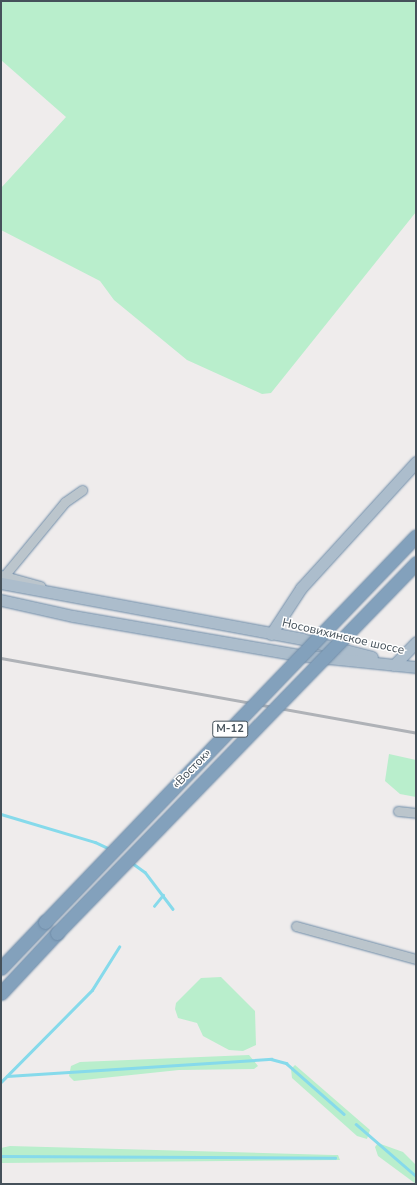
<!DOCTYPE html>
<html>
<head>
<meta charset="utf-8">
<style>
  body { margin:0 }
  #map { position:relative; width:417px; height:1185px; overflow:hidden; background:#efecec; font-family:"Nunito Sans",sans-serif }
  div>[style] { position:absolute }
  .green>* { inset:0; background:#b9eecc }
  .stream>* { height:2.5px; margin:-1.25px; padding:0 1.25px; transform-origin:1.25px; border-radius:1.25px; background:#86daeb }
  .roads { filter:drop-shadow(0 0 1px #6f8ca8) drop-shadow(0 0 1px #6f8ca8) }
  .minor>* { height:9px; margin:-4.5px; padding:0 4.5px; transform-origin:4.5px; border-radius:4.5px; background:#bbc5cc }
  .major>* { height:11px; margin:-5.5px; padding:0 5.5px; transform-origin:5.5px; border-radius:5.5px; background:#acbdcc }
  .highway>* { height:13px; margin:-6.5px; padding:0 6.5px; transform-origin:6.5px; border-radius:6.5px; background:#83a1bc }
  .rail>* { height:2.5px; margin:-1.25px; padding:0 1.25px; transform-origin:1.25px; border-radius:1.25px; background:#afb2b7 }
  .bridges { filter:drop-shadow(0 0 1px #6f8ca8) drop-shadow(0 0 1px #6f8ca8) }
  .highway-bridge>* { height:13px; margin:-6.5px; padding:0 6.5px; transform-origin:6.5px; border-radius:6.5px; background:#83a1bc }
  span { translate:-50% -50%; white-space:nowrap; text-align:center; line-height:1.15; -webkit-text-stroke:3px #fff; paint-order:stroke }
  .shield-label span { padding:1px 3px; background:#fff; border:1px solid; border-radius:3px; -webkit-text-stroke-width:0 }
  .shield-label { font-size:11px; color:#45515a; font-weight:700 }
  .street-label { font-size:12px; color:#45515a }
  .frame { position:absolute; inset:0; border:2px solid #45515a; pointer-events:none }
</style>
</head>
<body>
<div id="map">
  <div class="green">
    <i style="clip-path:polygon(1px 1px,416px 1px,416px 212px,271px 393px,262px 394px,187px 360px,114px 300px,100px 281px,1px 230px,1px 188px,66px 117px,1px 60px)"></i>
    <i style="clip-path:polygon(389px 754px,416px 760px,416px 797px,400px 794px,385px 781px)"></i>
    <i style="clip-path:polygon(221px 977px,255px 1011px,256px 1045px,243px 1051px,229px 1050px,203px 1036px,197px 1023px,178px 1018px,175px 1009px,176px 1003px,201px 978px)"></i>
    <i style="clip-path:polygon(249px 1055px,258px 1066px,254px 1069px,179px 1070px,74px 1081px,69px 1076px,71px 1066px,80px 1062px)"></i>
    <i style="clip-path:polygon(295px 1065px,370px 1130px,367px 1139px,357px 1136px,292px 1078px,291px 1069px)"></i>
    <i style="clip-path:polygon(378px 1143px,403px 1152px,416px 1165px,416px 1184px,378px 1156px,375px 1147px)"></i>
    <i style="clip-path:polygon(10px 1146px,333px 1155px,338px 1155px,340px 1160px,1px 1163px,1px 1148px)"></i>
  </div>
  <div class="stream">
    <i style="left:1px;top:814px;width:98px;rotate:16.6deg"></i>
    <i style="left:95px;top:842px;width:17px;rotate:25deg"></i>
    <i style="left:131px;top:862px;width:17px;rotate:36deg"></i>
    <i style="left:145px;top:872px;width:46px;rotate:52.9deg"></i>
    <i style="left:154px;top:906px;width:14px;rotate:-51deg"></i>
    <i style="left:7px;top:1076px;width:265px;rotate:-3.7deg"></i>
    <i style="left:271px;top:1059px;width:16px;rotate:15deg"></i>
    <i style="left:286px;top:1063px;width:77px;rotate:41.3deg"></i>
    <i style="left:1px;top:1082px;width:129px;rotate:-45.3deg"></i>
    <i style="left:92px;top:990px;width:51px;rotate:-57.9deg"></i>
    <i style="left:356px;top:1124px;width:79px;rotate:40.9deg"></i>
    <i style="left:1px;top:1156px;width:334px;rotate:0.3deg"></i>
  </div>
  <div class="roads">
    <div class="minor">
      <i style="left:1px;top:575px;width:41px;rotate:15.8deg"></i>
      <i style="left:4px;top:576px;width:96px;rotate:-50.5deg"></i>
      <i style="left:65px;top:502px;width:21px;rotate:-35deg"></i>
      <i style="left:398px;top:811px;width:18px;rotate:6deg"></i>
      <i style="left:296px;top:926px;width:124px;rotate:15.4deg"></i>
    </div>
    <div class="major">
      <i style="left:1px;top:583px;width:306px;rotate:10.5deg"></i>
      <i style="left:302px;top:639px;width:72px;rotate:14.4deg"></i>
      <i style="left:1px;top:600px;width:74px;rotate:12.5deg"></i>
      <i style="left:73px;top:616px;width:229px;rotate:9.8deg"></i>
      <i style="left:299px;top:655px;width:118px;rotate:5.9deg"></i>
      <i style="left:271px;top:634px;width:55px;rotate:-56.9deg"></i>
      <i style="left:301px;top:588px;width:171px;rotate:-47.6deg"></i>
      <i style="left:394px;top:665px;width:32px;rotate:-46deg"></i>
    </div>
    <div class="highway">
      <i style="left:1px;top:968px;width:64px;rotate:-46.3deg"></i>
      <i style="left:1px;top:993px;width:82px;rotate:-47deg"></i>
    </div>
  </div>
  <div class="rail">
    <i style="left:1px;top:658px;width:422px;rotate:10.2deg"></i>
  </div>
  <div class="bridges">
    <div class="highway-bridge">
      <i style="left:45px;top:922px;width:535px;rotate:-46.14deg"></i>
      <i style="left:57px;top:933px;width:516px;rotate:-45.86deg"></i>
    </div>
  </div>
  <div class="shield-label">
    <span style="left:230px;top:729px">М-12</span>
  </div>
  <div class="street-label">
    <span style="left:343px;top:637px;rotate:13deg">Носовихинское шоссе</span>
    <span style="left:192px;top:769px;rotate:-46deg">«Восток»</span>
  </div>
  <div class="frame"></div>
</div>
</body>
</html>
